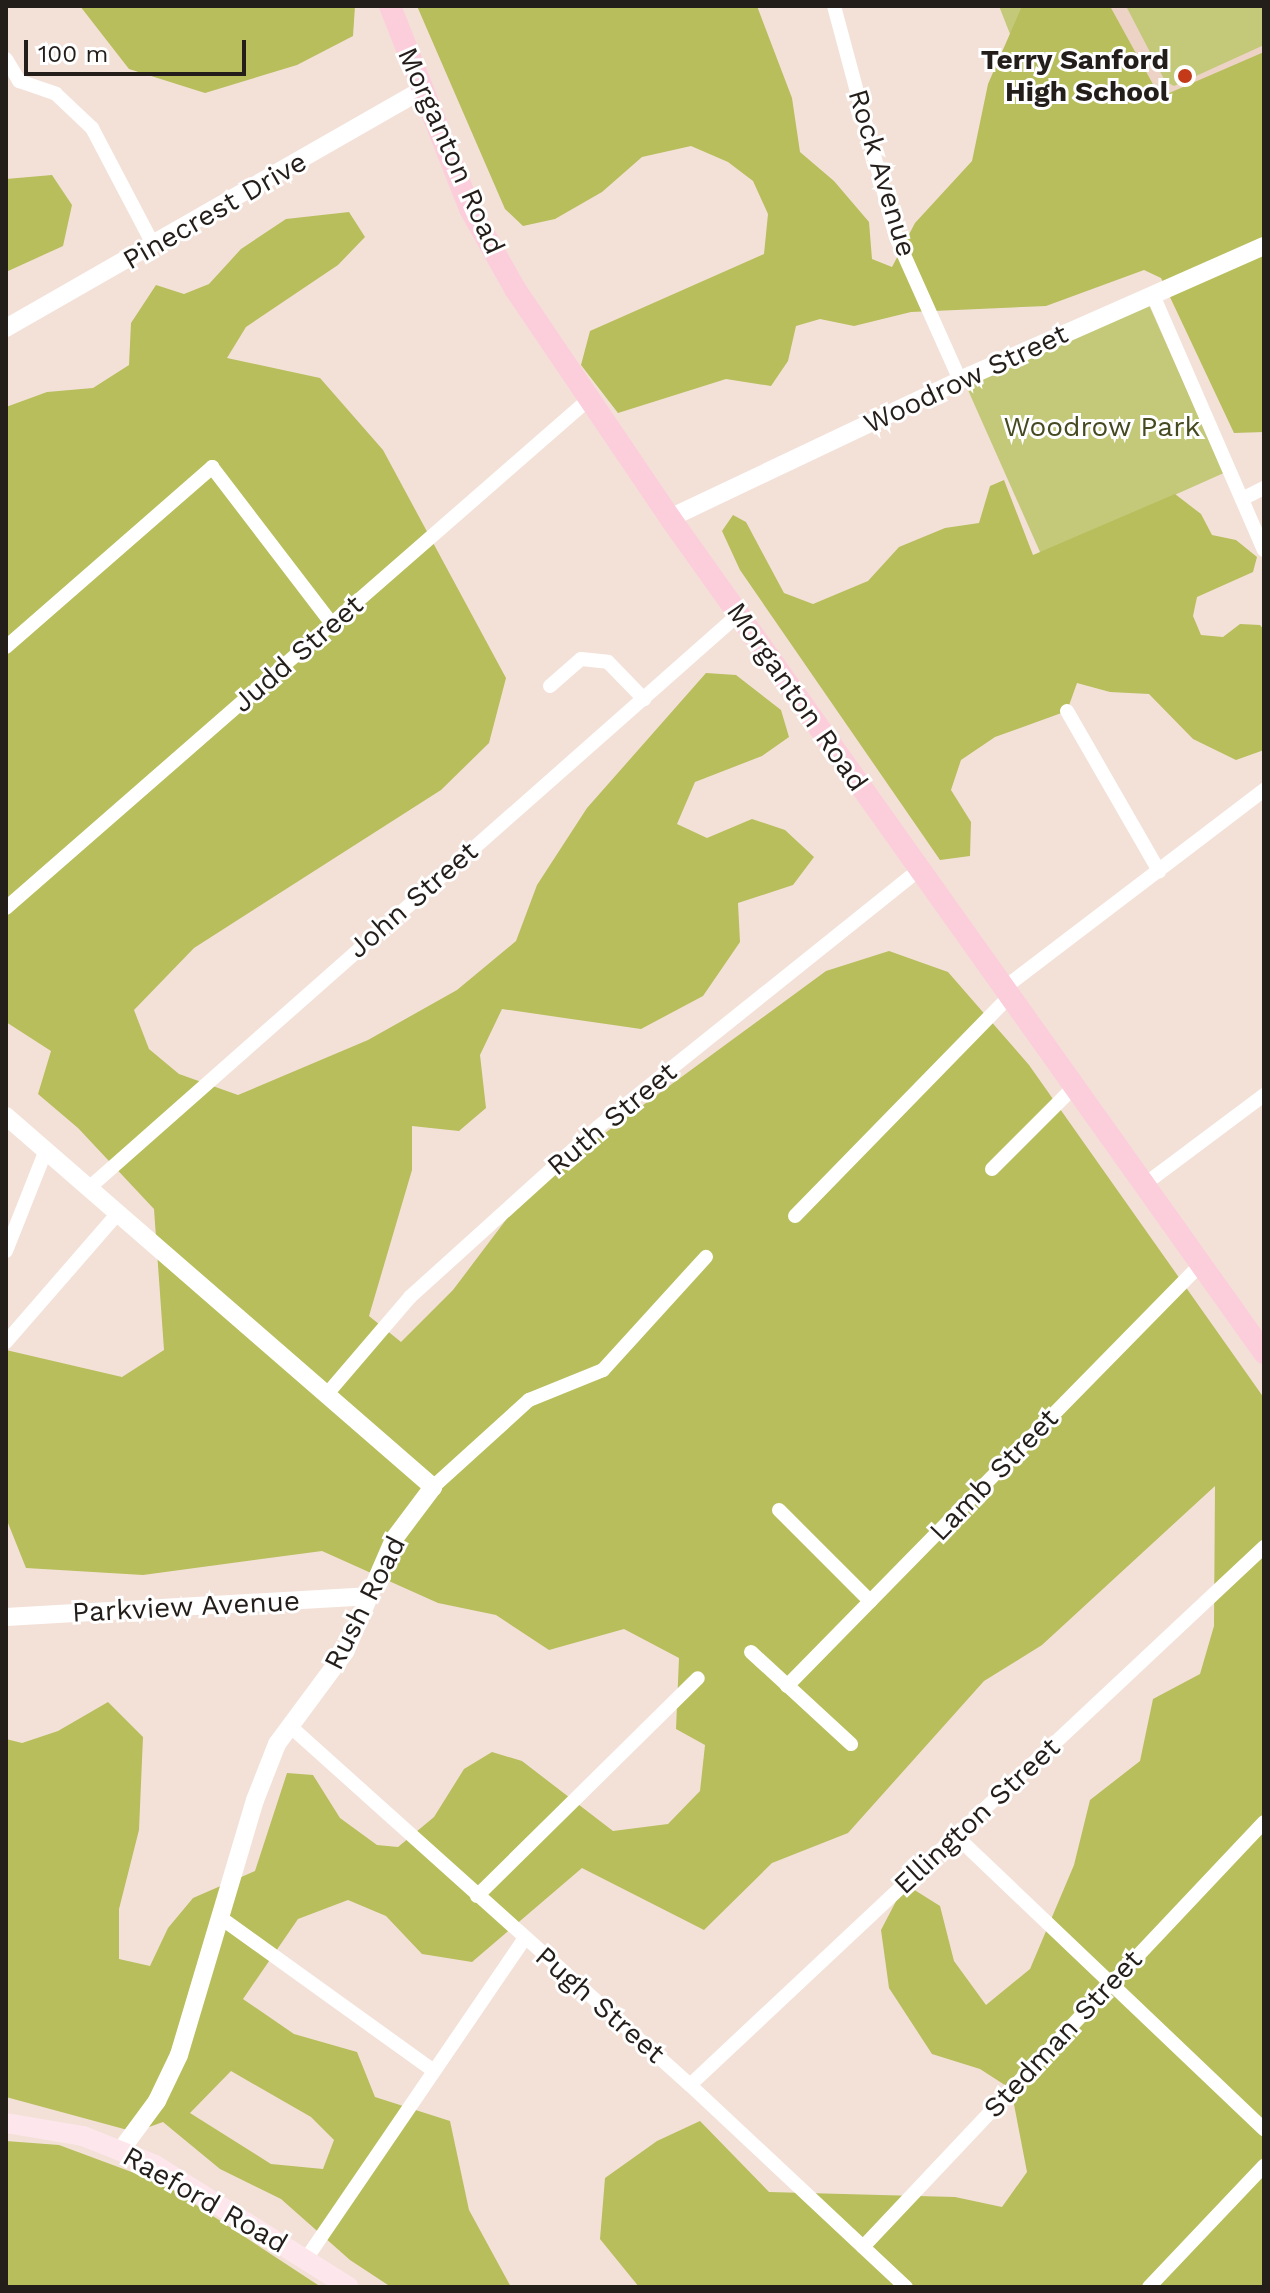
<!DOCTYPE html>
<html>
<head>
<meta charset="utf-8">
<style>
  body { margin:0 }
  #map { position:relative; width:1270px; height:2293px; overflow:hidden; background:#f3e1d8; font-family:"Work Sans",sans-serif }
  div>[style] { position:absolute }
  .built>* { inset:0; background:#ecd3c6 }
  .green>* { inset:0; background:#c3c979; transform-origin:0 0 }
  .forest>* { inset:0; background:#b7be5b }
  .minor>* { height:14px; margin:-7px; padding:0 7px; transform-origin:7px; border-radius:7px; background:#fff }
  .tertiary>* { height:18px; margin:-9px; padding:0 9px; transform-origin:9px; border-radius:9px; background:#fff }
  .secondary>* { height:20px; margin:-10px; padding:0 10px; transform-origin:10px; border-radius:10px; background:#fee6ed }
  .primary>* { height:22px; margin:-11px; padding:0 11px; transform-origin:11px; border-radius:11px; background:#fccedb }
  .dots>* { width:22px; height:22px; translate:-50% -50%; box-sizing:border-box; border:4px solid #fff; border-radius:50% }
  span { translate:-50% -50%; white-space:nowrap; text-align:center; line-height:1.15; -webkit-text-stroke:6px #fff; paint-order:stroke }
  .poi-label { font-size:28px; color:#241e1b; font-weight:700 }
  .right { translate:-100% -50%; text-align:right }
  .street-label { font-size:28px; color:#241e1b }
  .park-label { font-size:28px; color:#474a20 }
  .frame { position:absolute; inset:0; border:8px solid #241e1b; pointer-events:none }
  .scale { position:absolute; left:24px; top:40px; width:222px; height:36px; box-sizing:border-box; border:4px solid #241e1b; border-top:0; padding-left:10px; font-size:24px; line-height:28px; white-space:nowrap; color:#241e1b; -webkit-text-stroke:6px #fff; paint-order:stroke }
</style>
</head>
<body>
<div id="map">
  <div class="built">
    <i style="clip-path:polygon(1110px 6px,1264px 6px,1264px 55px,1164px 105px)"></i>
  </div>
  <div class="green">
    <i style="clip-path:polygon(999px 6px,1053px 6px,1057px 15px,1010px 34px)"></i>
    <i style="clip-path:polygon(1126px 6px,1264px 6px,1264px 45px,1174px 86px,1165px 81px)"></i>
    <i style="left:1149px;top:305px;width:184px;height:200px;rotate:66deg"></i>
  </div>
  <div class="forest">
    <i style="clip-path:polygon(80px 6px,355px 6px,353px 36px,297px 65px,205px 93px,129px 69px)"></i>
    <i style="clip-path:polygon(417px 6px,757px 6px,792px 98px,800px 152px,834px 181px,869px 222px,872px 259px,892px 267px,915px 223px,972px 161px,988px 84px,1022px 6px,1110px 6px,1160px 97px,1264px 52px,1264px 432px,1234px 433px,1161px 278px,1144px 270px,1046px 306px,911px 312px,854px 326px,820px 319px,796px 326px,788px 361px,771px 386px,726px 379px,618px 413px,581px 365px,590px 331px,764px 254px,768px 214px,753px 181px,728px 162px,691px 146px,642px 157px,602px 192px,555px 219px,523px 226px,505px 209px)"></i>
    <i style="clip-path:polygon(52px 175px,72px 205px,63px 246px,6px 272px,6px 179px)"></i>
    <i style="clip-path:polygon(evenodd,349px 212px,365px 237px,338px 265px,246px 327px,227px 358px,320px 378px,383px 450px,506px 678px,489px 743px,441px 790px,194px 948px,134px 1010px,149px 1049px,179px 1074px,238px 1095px,368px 1040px,457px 990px,516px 941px,537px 885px,587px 808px,706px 673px,736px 675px,781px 710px,789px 737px,762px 756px,695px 782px,677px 824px,707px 838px,752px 819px,785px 830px,814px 857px,793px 885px,738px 903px,740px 942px,703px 996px,641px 1029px,502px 1009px,480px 1055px,486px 1108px,459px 1131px,412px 1126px,412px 1170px,369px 1316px,401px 1342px,453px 1290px,530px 1188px,826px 971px,889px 951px,948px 972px,1029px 1065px,1264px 1398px,1264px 2287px,639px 2287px,600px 2239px,605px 2178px,657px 2141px,700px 2121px,769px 2192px,955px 2197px,1002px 2207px,1027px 2172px,1011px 2089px,980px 2069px,932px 2054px,889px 1988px,881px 1930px,905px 1884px,940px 1906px,954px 1961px,986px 2005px,1030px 1969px,1074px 1865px,1090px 1800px,1140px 1761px,1153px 1699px,1200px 1674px,1214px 1626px,1215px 1486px,1042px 1645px,984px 1681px,848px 1833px,772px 1863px,704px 1930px,582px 1868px,472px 1962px,422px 1954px,386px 1916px,348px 1900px,298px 1919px,243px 1999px,294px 2034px,357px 2052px,375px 2097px,450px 2121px,469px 2210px,511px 2287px,391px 2287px,350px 2260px,281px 2199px,220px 2169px,163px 2122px,135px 2132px,6px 2097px,6px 1739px,22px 1743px,58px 1731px,108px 1702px,143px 1737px,139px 1830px,119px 1909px,119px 1959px,150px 1966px,168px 1928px,193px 1898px,255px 1871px,287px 1773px,313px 1775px,340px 1818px,377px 1845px,398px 1847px,434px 1817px,464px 1769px,492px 1752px,522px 1761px,613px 1831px,668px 1824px,700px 1791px,705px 1745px,676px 1729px,679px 1658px,624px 1629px,549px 1650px,496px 1615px,438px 1603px,322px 1551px,143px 1575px,26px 1568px,6px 1518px,6px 1350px,122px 1377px,164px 1350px,154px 1209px,78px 1128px,38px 1094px,51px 1051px,6px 1022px,6px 407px,47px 392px,93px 388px,129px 365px,131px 323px,156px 285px,184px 294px,209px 284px,241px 249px,286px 219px,349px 212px,231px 2071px,311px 2117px,334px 2140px,323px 2169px,271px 2164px,190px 2113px,231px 2071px)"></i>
    <i style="clip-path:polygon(1004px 480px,1033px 555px,1175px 494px,1201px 514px,1212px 535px,1236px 540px,1257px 557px,1253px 572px,1197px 597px,1193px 616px,1201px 635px,1223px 637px,1240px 624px,1260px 625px,1264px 630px,1264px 750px,1236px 760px,1193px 739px,1149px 694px,1110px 692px,1077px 683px,1067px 711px,995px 737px,961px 760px,951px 790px,971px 822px,970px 856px,940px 860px,740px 570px,722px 531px,733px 515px,746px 522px,784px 593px,813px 604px,868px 581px,899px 547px,945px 528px,979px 523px,990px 486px)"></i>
    <i style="clip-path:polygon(6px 2141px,59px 2145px,164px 2184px,321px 2287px,6px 2287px)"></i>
  </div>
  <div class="minor">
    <i style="left:834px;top:6px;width:239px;rotate:75deg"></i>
    <i style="left:896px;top:237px;width:157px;rotate:65.9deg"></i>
    <i style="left:6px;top:59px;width:26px;rotate:59deg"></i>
    <i style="left:19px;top:81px;width:39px;rotate:19deg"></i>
    <i style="left:56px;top:94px;width:50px;rotate:43.4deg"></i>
    <i style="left:92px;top:128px;width:133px;rotate:62.3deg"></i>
    <i style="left:1153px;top:295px;width:278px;rotate:66.5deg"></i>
    <i style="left:1242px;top:499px;width:25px;rotate:-27deg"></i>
    <i style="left:6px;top:647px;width:274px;rotate:-41.1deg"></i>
    <i style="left:212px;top:467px;width:198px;rotate:52.6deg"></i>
    <i style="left:550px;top:686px;width:41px;rotate:-41.1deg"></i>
    <i style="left:581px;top:659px;width:27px;rotate:6deg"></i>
    <i style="left:608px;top:662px;width:52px;rotate:45.8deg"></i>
    <i style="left:1067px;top:711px;width:185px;rotate:60.1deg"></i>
    <i style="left:6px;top:908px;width:774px;rotate:-41.12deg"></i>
    <i style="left:1004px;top:988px;width:327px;rotate:-37.3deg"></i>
    <i style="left:992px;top:1169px;width:117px;rotate:-45deg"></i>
    <i style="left:1145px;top:1184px;width:149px;rotate:-36.8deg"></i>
    <i style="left:90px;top:1187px;width:866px;rotate:-41.44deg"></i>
    <i style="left:795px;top:1216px;width:308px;rotate:-45.7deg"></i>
    <i style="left:6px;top:1251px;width:109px;rotate:-68.4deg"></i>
    <i style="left:6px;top:1342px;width:172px;rotate:-49deg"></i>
    <i style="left:327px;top:1394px;width:128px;rotate:-49.4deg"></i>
    <i style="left:410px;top:1297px;width:253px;rotate:-42.1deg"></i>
    <i style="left:598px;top:1127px;width:413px;rotate:-38.7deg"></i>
    <i style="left:433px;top:1487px;width:130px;rotate:-42.2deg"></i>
    <i style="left:529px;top:1400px;width:80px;rotate:-22.1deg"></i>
    <i style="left:603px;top:1370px;width:153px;rotate:-47.7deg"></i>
    <i style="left:779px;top:1510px;width:129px;rotate:45deg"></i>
    <i style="left:751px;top:1652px;width:136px;rotate:42.6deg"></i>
    <i style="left:787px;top:1686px;width:591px;rotate:-45.55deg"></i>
    <i style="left:291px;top:1727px;width:536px;rotate:41.9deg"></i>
    <i style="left:690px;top:2085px;width:296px;rotate:43.1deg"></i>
    <i style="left:955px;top:1835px;width:427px;rotate:43.6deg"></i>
    <i style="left:477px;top:1896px;width:310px;rotate:-44.6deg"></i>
    <i style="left:221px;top:1918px;width:262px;rotate:35.7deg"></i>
    <i style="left:690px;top:2085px;width:787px;rotate:-43.15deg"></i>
    <i style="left:863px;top:2247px;width:584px;rotate:-46.66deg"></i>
    <i style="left:306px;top:2259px;width:387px;rotate:-55.7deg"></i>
    <i style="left:1149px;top:2287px;width:167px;rotate:-46.5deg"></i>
  </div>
  <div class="tertiary">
    <i style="left:6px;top:328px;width:479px;rotate:-29.8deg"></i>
    <i style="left:670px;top:518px;width:321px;rotate:-25.4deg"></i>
    <i style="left:960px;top:380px;width:332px;rotate:-23.8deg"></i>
    <i style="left:6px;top:1116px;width:566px;rotate:40.99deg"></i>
    <i style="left:433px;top:1487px;width:65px;rotate:126.9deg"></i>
    <i style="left:394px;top:1539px;width:123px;rotate:113.4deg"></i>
    <i style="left:345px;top:1652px;width:114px;rotate:126.5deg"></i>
    <i style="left:277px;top:1744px;width:60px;rotate:111.4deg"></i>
    <i style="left:255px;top:1800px;width:266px;rotate:106.6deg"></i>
    <i style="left:179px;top:2055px;width:51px;rotate:115.6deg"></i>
    <i style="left:157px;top:2101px;width:61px;rotate:126.3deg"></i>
    <i style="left:6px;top:1617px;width:362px;rotate:-3.3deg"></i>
  </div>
  <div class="secondary">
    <i style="left:6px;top:2123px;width:78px;rotate:9.6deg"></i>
    <i style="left:83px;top:2136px;width:78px;rotate:21.9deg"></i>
    <i style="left:155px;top:2165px;width:229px;rotate:32.2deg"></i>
  </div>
  <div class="primary">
    <i style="left:390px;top:6px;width:218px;rotate:68.5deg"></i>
    <i style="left:470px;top:209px;width:92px;rotate:60.6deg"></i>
    <i style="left:515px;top:289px;width:277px;rotate:55.9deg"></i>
    <i style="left:670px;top:518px;width:1025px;rotate:54.57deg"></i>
  </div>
  <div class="dots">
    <i style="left:1185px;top:76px;background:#c43a19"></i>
  </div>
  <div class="poi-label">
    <span class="right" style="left:1169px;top:76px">Terry Sanford<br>High School</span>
  </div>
  <div class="street-label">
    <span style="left:451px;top:151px;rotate:66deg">Morganton Road</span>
    <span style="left:882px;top:173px;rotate:73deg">Rock Avenue</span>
    <span style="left:215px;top:211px;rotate:-30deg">Pinecrest Drive</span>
    <span style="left:966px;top:379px;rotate:-25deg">Woodrow Street</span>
    <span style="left:298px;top:654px;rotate:-41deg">Judd Street</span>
    <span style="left:797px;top:697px;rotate:55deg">Morganton Road</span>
    <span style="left:413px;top:900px;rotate:-41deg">John Street</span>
    <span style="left:612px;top:1119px;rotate:-40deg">Ruth Street</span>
    <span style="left:994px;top:1475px;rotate:-46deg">Lamb Street</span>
    <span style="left:365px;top:1603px;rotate:-63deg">Rush Road</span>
    <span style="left:186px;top:1607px;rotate:-3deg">Parkview Avenue</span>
    <span style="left:977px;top:1816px;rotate:-43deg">Ellington Street</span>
    <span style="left:600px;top:2005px;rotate:41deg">Pugh Street</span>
    <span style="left:1063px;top:2034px;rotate:-47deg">Stedman Street</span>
    <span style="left:205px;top:2200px;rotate:30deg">Raeford Road</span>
  </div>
  <div class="park-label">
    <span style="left:1102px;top:427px">Woodrow Park</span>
  </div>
  <div class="frame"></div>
  <div class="scale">100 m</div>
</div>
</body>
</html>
